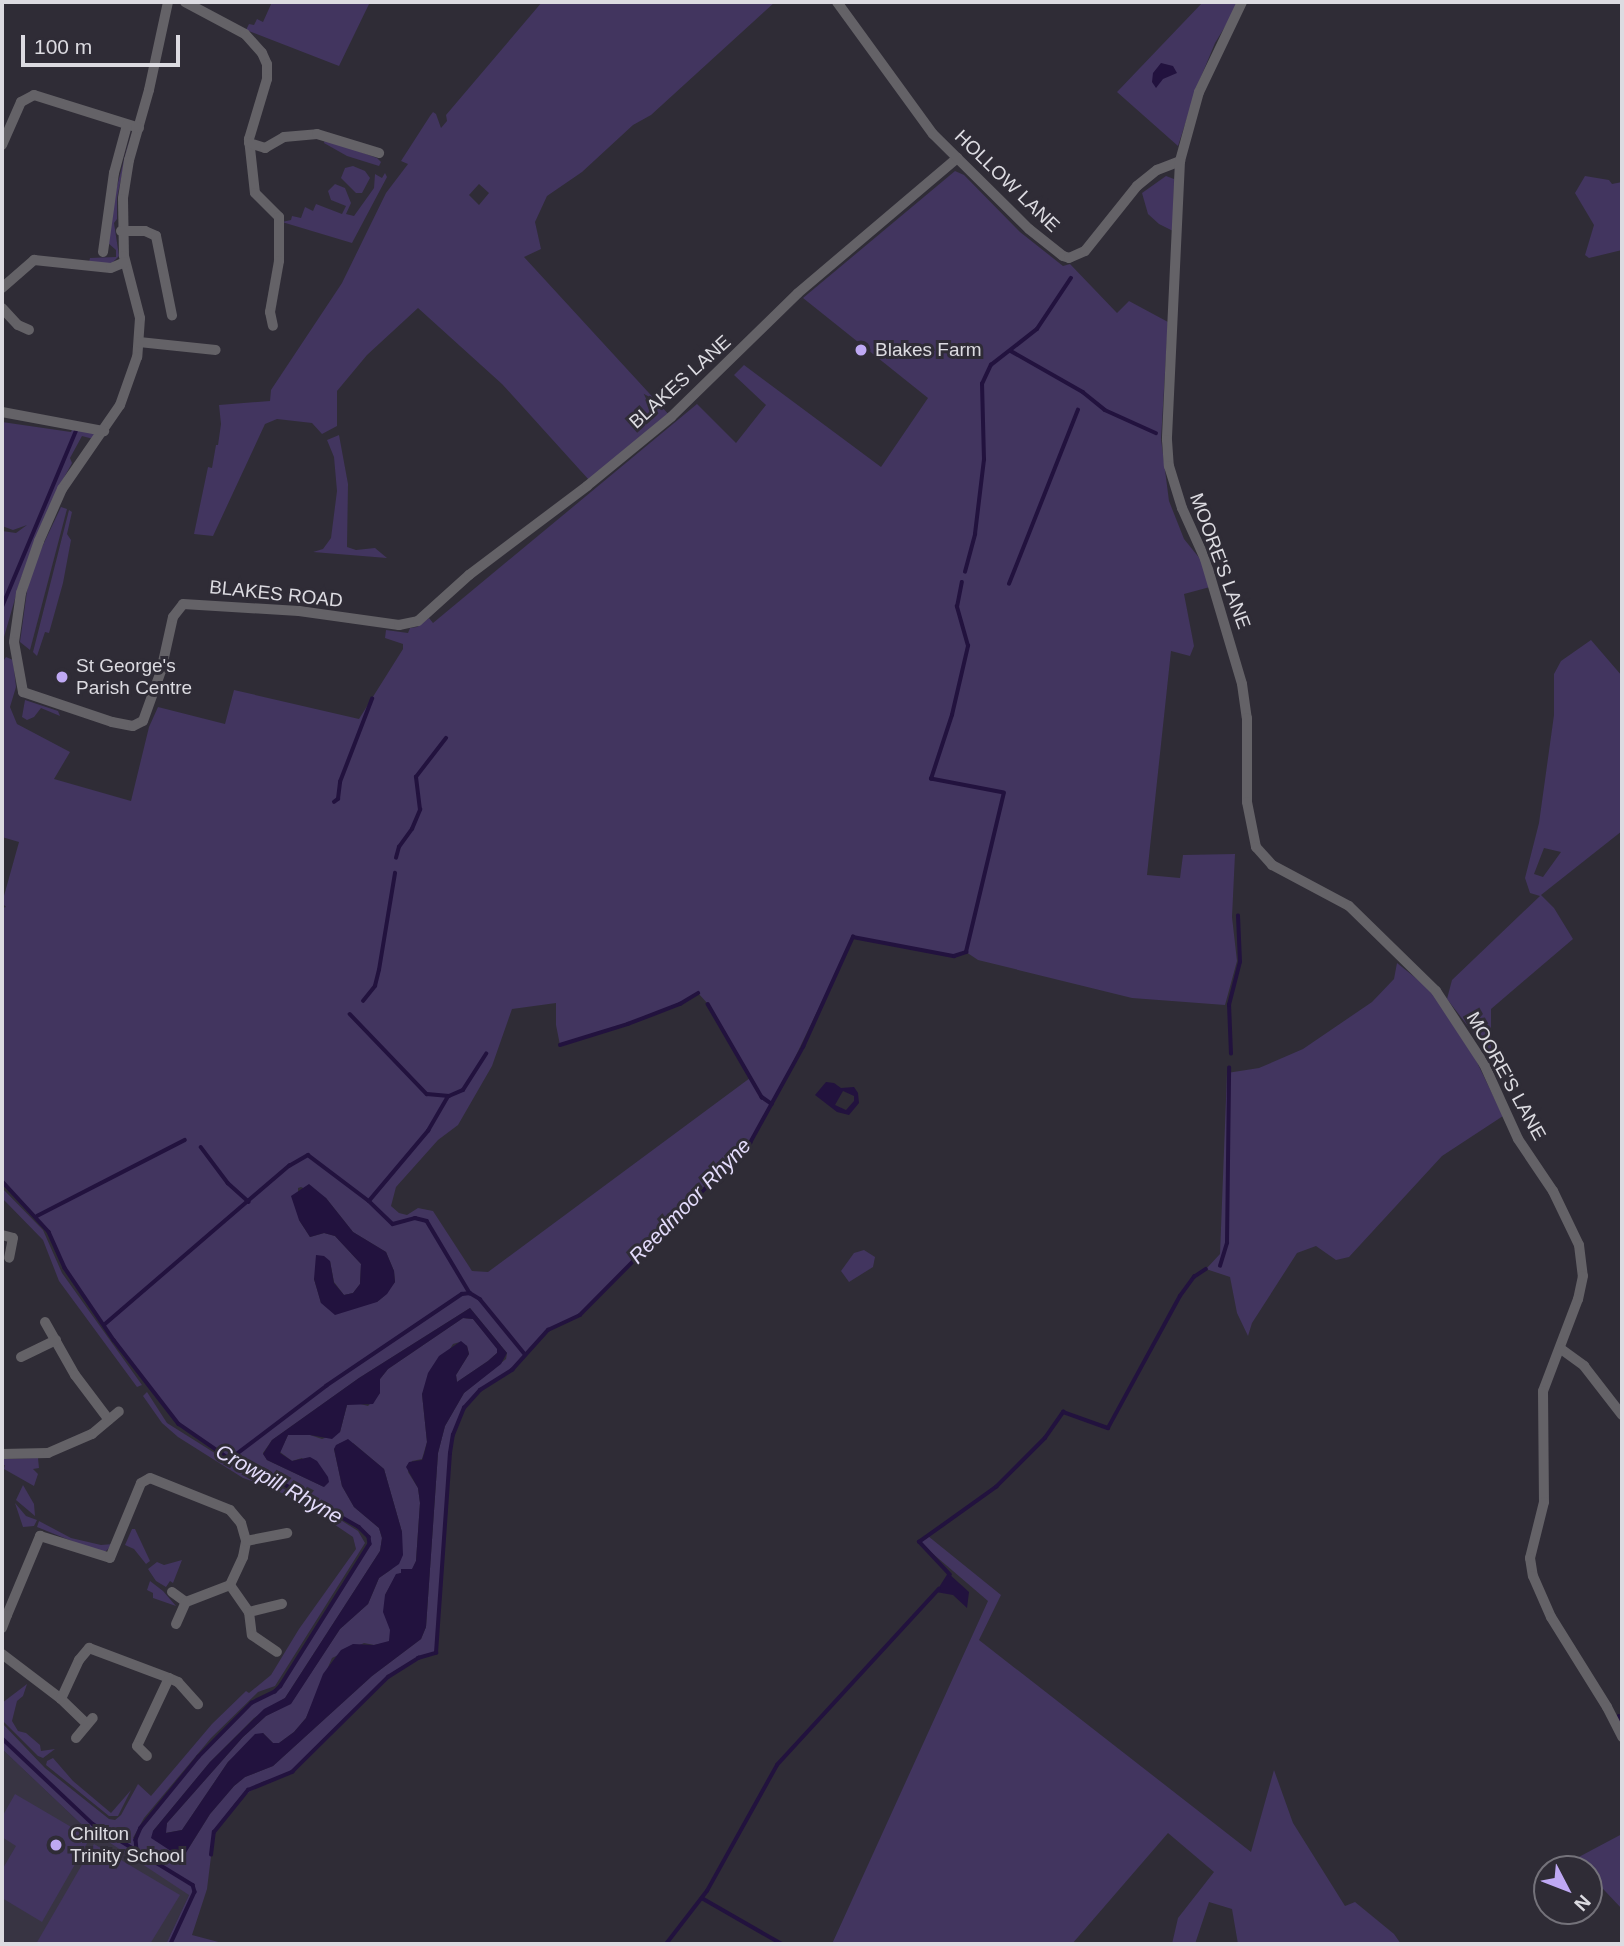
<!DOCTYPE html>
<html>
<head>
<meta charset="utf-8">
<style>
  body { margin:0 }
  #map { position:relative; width:1624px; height:1946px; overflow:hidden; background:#2f2c36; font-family:Arial,sans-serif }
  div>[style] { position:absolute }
  .built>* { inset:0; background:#383443 }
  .green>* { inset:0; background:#42355f }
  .water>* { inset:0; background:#22123e }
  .stream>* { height:3.5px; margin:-1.75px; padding:0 1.75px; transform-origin:1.75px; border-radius:1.75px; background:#22123e }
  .street>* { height:10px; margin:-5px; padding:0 5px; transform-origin:5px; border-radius:5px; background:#646267 }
  .dots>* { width:19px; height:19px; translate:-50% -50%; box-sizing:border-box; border:4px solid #2f2c36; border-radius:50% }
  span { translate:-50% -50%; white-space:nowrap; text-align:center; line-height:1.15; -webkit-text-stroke:6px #2f2c36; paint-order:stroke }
  .street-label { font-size:19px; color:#dcdbe1 }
  .poi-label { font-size:19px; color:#dcdbe1 }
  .left { translate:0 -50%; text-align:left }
  .water-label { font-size:21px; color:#e4dcfc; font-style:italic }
  .frame { position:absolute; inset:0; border:4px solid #dcdbe1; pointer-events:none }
  .north { position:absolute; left:1533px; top:1855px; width:70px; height:70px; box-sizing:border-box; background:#2f2c36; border:2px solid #74727a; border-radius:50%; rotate:132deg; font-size:19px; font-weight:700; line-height:28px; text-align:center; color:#dcdbe1 }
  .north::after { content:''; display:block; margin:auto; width:24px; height:32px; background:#bfa9f4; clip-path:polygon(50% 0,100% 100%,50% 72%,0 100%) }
  .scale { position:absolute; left:21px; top:35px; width:159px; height:32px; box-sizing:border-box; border:4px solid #dcdbe1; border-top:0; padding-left:9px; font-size:21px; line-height:24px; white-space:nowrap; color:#dcdbe1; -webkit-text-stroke:5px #2f2c36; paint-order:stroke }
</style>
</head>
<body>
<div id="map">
  <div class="built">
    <i style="clip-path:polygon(2px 1749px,80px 1823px,187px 1890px,189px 1895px,166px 1944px,2px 1944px)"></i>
  </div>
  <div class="green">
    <i style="clip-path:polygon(272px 2px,370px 2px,339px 66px,246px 30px,249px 24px,254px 25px,257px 19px,263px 22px)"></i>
    <i style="clip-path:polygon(evenodd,542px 2px,775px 2px,651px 115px,633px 125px,582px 172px,547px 196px,535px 222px,541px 249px,524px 257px,671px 417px,589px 480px,502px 384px,418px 308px,367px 355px,337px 391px,337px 426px,322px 434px,312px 423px,277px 419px,265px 424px,213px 536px,194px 534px,208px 467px,212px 468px,216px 445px,218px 445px,221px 424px,219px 405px,270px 401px,271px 390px,342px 283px,386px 193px,408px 164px,401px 161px,430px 116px,433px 112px,436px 114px,441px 128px,447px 121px,446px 115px,542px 2px,479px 184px,489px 193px,479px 205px,469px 195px,479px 184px)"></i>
    <i style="clip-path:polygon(1203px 2px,1240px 2px,1215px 43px,1198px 84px,1178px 146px,1117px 92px)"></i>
    <i style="clip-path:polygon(325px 139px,377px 158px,381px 162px,379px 166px,347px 156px,324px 143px)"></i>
    <i style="clip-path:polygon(129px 141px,117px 198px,117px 219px,114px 223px,119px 256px,110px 265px,89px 262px,90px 258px,116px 257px,116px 250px,108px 243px,113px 201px)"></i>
    <i style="clip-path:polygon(353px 166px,365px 171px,370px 178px,362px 193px,356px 193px,341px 178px,345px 168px)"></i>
    <i style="clip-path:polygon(evenodd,955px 171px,964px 175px,1020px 232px,1063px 266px,1070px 264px,1117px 313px,1129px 301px,1168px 322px,1161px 439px,1169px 501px,1184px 539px,1201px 560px,1210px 587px,1184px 594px,1194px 646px,1190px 656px,1171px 651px,1147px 875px,1180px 878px,1183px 855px,1235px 854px,1232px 917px,1237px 961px,1225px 1005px,1132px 998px,978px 960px,966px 952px,954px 956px,853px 937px,774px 1101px,750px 1143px,580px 1315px,548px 1330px,512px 1370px,480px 1390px,464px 1408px,453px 1435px,450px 1453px,436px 1653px,418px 1658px,388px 1677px,292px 1772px,262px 1782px,235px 1803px,214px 1832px,207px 1889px,192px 1935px,226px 1944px,166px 1944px,189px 1895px,80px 1823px,2px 1749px,2px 1723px,45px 1768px,109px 1819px,115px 1820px,121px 1815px,138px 1784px,151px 1796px,212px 1724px,246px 1691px,249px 1693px,271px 1675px,299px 1629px,356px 1549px,353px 1537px,310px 1508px,272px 1488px,243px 1478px,178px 1437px,162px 1423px,143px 1396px,147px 1392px,167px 1423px,237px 1467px,312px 1502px,358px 1531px,365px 1543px,275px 1686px,258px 1692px,211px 1738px,144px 1818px,133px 1838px,136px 1839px,141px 1828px,175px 1785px,219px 1736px,252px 1703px,275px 1692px,281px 1686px,370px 1544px,369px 1537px,359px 1527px,284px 1484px,230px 1459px,179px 1424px,114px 1340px,65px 1268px,49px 1232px,2px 1181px,2px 908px,6px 907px,2px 903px,19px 842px,2px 837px,2px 663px,6px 657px,13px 660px,16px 687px,10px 707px,17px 724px,70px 752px,54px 779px,131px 801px,149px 727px,158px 707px,225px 724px,234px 690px,359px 719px,403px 649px,403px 644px,385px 638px,386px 630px,408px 633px,410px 628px,417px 627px,429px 618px,433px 623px,697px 404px,736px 443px,766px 405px,734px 375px,744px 365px,881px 467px,928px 398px,803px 298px,955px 171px,698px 993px,708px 1004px,750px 1078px,488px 1272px,472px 1271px,433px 1211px,418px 1208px,407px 1215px,399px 1213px,391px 1206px,396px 1187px,438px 1140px,458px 1125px,492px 1066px,512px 1009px,556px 1003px,556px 1025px,560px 1045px,628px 1024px,680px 1004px,698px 993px,955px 171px,301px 1187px,326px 1198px,353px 1232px,386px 1252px,394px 1271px,395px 1282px,383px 1297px,377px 1302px,321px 1303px,314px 1279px,330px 1261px,334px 1282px,344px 1295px,353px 1293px,360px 1284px,361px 1264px,335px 1236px,324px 1233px,310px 1237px,299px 1220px,298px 1188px,301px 1187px,955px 171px,470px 1308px,507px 1353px,506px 1359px,464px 1393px,445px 1426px,438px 1453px,426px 1627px,421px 1639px,372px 1676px,273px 1766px,245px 1777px,234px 1786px,210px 1814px,185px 1854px,153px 1831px,210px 1762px,254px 1718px,285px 1698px,380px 1551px,382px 1538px,379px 1528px,354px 1507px,342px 1486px,334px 1449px,340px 1443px,353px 1443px,384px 1469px,402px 1532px,392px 1569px,379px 1578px,368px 1604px,340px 1629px,291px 1703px,266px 1716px,243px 1737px,167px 1823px,165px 1833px,182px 1830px,228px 1762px,263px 1733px,273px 1743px,279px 1743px,294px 1732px,306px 1718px,332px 1658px,364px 1643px,374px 1645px,389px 1642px,391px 1636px,385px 1595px,396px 1575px,401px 1573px,401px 1570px,412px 1570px,416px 1561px,420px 1503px,418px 1488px,408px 1472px,412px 1461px,422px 1459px,427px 1442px,422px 1394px,453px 1344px,460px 1342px,467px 1346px,469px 1354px,456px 1375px,457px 1382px,488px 1361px,497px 1353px,498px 1349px,473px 1319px,463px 1318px,388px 1369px,380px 1379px,380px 1393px,368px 1406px,353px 1402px,347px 1405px,340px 1432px,322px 1439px,310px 1435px,288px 1435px,280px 1452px,292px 1461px,302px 1458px,324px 1487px,267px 1460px,263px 1453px,272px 1440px,359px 1378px,470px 1308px)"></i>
    <i style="clip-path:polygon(385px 173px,387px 177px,352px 243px,282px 222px,291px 220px,292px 216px,301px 218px,305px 207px,313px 211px,316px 204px,342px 214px,346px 206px,331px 200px,328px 191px,335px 184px,345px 188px,351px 203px,346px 214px,354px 216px,374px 188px,375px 174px,382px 178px)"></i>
    <i style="clip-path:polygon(1166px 176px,1174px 179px,1173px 231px,1159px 224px,1148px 214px,1142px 193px)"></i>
    <i style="clip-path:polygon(1585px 176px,1609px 180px,1612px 184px,1622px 182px,1622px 250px,1589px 258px,1585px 255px,1594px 225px,1575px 193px)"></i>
    <i style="clip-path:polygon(2px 422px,71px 432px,73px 427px,96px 434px,97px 440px,82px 436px,70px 458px,72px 463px,61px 483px,21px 578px,2px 644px,2px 531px,16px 533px,27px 525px,13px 530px,2px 526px)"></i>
    <i style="clip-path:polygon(339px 435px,348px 484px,347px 547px,356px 550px,375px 548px,387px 558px,313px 552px,323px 549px,331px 538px,337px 491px,334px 457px,327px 440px)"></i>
    <i style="clip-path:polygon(61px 507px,67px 509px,30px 650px,20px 642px,27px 591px,33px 566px)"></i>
    <i style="clip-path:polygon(69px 510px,72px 512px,67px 534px,71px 540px,63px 583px,49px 633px,45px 632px,37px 656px,33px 652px)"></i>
    <i style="clip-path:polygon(evenodd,1591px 640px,1622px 676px,1622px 831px,1541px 895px,1554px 908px,1573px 939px,1491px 1009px,1491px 1056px,1447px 999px,1452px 980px,1540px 896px,1530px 893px,1525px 878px,1539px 823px,1554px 715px,1554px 674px,1561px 661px,1591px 640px,1544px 848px,1561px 852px,1543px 877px,1534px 874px,1544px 848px)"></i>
    <i style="clip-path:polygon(25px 700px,58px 711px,60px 716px,41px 708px,34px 717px,27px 720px,22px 717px)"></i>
    <i style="clip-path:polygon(1397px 963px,1432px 991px,1473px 1054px,1503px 1116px,1442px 1156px,1349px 1257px,1336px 1260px,1316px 1246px,1297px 1253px,1252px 1323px,1248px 1336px,1237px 1313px,1230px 1277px,1206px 1269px,1220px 1254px,1227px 1073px,1259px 1068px,1303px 1049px,1372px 1002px,1394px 979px)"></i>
    <i style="clip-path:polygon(2px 1188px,43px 1230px,62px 1273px,142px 1385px,137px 1387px,59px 1281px,43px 1240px,2px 1198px)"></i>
    <i style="clip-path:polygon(864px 1250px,875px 1257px,873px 1267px,849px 1282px,841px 1271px,854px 1253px)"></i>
    <i style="clip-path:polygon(38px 1458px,39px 1468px,33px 1469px,38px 1474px,34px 1486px,4px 1469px,5px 1465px,2px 1465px,2px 1459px)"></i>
    <i style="clip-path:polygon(23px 1485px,34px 1504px,35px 1516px,16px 1500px)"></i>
    <i style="clip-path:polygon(15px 1503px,26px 1516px,37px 1520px,34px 1526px,23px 1527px)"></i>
    <i style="clip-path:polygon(39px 1521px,71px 1538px,101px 1545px,113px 1544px,106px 1551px,99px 1552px,37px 1527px)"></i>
    <i style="clip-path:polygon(132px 1529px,135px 1529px,150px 1561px,146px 1564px,134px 1549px,125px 1545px)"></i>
    <i style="clip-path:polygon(928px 1536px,1001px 1595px,979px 1640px,1251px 1852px,1274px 1770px,1293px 1823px,1345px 1906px,1355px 1902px,1394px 1934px,1401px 1944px,1238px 1944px,1232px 1909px,1209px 1902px,1195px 1944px,1172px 1944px,1178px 1918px,1214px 1872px,1168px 1833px,1072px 1944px,832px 1944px,988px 1601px,918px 1541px)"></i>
    <i style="clip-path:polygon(182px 1560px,173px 1583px,170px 1581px,166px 1587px,156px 1581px,148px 1569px,157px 1562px,164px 1565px)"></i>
    <i style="clip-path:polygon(150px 1581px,163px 1591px,176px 1606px,153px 1598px,153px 1593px,147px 1590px)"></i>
    <i style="clip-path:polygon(27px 1684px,23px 1696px,17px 1701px,12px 1721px,18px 1731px,26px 1733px,40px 1745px,41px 1751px,55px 1749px,43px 1758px,38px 1756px,2px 1720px,2px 1703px)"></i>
    <i style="clip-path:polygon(53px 1758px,73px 1781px,111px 1813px,131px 1790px,118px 1816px,109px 1816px,46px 1765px,47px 1761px)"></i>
    <i style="clip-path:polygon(15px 1794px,90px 1838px,42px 1922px,2px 1898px,2px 1870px,16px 1846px,2px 1837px,2px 1817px)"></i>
    <i style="clip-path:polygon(1622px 1834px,1622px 1909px,1589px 1874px,1589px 1869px,1584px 1869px,1575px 1859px)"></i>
    <i style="clip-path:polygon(94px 1844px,180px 1895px,150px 1944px,36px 1944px)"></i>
  </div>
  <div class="water">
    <i style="clip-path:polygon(1161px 63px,1173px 66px,1177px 73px,1163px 79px,1156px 88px,1152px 82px,1153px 73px)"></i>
    <i style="clip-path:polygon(evenodd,826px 1082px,834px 1083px,841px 1088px,854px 1087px,858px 1093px,859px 1103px,849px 1115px,837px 1112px,815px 1095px,826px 1082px,843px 1091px,854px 1096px,854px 1101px,846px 1110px,835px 1105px,843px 1091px)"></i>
    <i style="clip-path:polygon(309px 1184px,326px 1198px,353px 1232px,386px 1252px,394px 1271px,395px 1282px,387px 1294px,377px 1302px,335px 1315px,321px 1303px,314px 1279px,316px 1255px,324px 1256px,330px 1261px,334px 1283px,344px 1295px,353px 1293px,360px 1284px,361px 1264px,335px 1236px,324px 1233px,310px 1237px,299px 1220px,291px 1196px)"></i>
    <i style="clip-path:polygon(470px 1308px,507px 1353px,501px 1364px,464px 1393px,445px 1426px,438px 1453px,426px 1627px,421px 1639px,372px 1676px,273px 1766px,245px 1777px,234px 1786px,210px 1814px,185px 1854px,177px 1855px,151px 1838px,153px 1831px,210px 1762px,264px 1709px,285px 1698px,380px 1551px,382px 1538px,379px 1528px,354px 1507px,342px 1486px,334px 1449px,336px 1445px,348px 1439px,384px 1469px,402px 1532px,403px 1555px,399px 1564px,379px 1578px,368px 1604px,340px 1629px,291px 1704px,266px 1716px,243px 1737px,167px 1823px,166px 1833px,182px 1830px,228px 1762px,255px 1734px,263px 1733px,273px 1743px,279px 1743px,294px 1732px,306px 1718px,323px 1674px,341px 1650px,353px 1644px,374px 1645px,389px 1641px,390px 1630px,383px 1612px,385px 1595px,396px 1574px,401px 1573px,401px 1569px,412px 1569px,416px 1561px,420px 1503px,418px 1488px,406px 1467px,409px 1462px,422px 1460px,424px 1454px,427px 1442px,422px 1394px,428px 1373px,439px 1356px,461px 1341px,467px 1346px,469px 1354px,456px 1375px,457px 1382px,488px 1361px,497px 1353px,497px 1349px,473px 1319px,463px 1318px,388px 1369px,380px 1379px,380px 1393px,373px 1404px,347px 1405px,340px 1432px,332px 1439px,310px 1435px,288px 1435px,280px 1453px,292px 1461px,310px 1457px,317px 1461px,328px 1477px,329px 1482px,324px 1487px,267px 1460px,263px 1454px,272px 1440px,359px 1378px)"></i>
    <i style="clip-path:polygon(948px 1573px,969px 1592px,967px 1608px,953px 1595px,936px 1592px)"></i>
  </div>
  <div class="stream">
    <i style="left:1011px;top:351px;width:83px;rotate:29.7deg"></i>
    <i style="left:1083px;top:392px;width:28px;rotate:39deg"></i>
    <i style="left:1105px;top:410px;width:56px;rotate:24.3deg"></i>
    <i style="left:965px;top:572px;width:39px;rotate:-75deg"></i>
    <i style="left:975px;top:534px;width:75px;rotate:-83.1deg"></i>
    <i style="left:984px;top:460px;width:76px;rotate:-91.5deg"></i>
    <i style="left:982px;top:384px;width:21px;rotate:-65deg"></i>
    <i style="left:991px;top:365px;width:58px;rotate:-38deg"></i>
    <i style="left:1037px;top:329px;width:61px;rotate:-56.3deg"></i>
    <i style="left:1009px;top:584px;width:187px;rotate:-68.4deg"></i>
    <i style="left:2px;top:607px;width:191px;rotate:-67.2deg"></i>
    <i style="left:334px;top:802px;width:5px;rotate:-37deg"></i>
    <i style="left:338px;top:799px;width:17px;rotate:-83deg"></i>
    <i style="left:340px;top:782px;width:89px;rotate:-68.9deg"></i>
    <i style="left:396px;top:858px;width:11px;rotate:-75deg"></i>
    <i style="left:399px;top:847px;width:22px;rotate:-54deg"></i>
    <i style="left:412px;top:829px;width:21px;rotate:-67deg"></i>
    <i style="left:420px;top:810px;width:33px;rotate:-97deg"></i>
    <i style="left:416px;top:777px;width:49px;rotate:-52.4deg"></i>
    <i style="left:363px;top:1001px;width:19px;rotate:-51deg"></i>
    <i style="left:375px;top:986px;width:16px;rotate:-76deg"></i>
    <i style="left:379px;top:970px;width:98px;rotate:-80.6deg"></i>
    <i style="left:708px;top:1004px;width:108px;rotate:59.9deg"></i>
    <i style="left:762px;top:1097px;width:12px;rotate:35deg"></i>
    <i style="left:350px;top:1014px;width:111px;rotate:46.1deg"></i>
    <i style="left:427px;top:1094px;width:22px;rotate:5deg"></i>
    <i style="left:449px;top:1096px;width:15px;rotate:-23deg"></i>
    <i style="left:463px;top:1090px;width:43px;rotate:-57.4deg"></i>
    <i style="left:560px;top:1045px;width:71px;rotate:-17.2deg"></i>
    <i style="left:628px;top:1024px;width:56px;rotate:-21deg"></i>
    <i style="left:680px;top:1004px;width:21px;rotate:-31deg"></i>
    <i style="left:1231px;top:1054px;width:49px;rotate:-92.3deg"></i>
    <i style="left:1229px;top:1005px;width:44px;rotate:-75.7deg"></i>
    <i style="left:1240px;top:962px;width:46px;rotate:-92.5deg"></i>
    <i style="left:201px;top:1147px;width:45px;rotate:53.1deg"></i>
    <i style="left:228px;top:1183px;width:28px;rotate:42deg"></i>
    <i style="left:2px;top:1181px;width:69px;rotate:47.3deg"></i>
    <i style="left:49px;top:1232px;width:39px;rotate:66deg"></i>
    <i style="left:65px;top:1268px;width:87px;rotate:55.8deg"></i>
    <i style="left:114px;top:1340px;width:106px;rotate:52.3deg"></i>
    <i style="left:179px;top:1424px;width:62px;rotate:34.5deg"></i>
    <i style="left:230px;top:1459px;width:60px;rotate:24.8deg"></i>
    <i style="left:284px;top:1484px;width:86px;rotate:29.8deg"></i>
    <i style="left:359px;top:1527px;width:14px;rotate:45deg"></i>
    <i style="left:369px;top:1537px;width:7px;rotate:82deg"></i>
    <i style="left:370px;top:1544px;width:168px;rotate:122.1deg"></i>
    <i style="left:281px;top:1686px;width:8px;rotate:135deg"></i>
    <i style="left:275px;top:1692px;width:25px;rotate:154deg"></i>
    <i style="left:252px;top:1703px;width:76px;rotate:134.5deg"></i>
    <i style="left:199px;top:1757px;width:92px;rotate:129.2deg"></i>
    <i style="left:141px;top:1828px;width:13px;rotate:113deg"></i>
    <i style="left:136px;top:1840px;width:10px;rotate:84deg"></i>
    <i style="left:369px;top:1201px;width:92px;rotate:-49.9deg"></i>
    <i style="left:428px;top:1131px;width:39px;rotate:-60deg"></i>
    <i style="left:37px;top:1216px;width:166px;rotate:-27.2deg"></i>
    <i style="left:1220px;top:1266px;width:24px;rotate:-73deg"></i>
    <i style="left:1227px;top:1243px;width:175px;rotate:-89.3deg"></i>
    <i style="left:105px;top:1324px;width:243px;rotate:-40.7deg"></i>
    <i style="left:289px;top:1166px;width:22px;rotate:-30deg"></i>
    <i style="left:308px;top:1155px;width:76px;rotate:37deg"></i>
    <i style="left:369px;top:1201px;width:33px;rotate:44deg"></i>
    <i style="left:393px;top:1224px;width:23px;rotate:-15deg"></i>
    <i style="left:415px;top:1218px;width:12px;rotate:14deg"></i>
    <i style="left:427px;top:1221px;width:84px;rotate:59.2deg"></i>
    <i style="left:230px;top:1459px;width:121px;rotate:-37.2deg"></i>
    <i style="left:326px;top:1386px;width:164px;rotate:-34.1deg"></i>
    <i style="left:462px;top:1294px;width:8px;rotate:-7deg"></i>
    <i style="left:470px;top:1293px;width:12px;rotate:31deg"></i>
    <i style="left:480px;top:1299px;width:70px;rotate:50.8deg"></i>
    <i style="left:950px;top:1575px;width:45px;rotate:-133.2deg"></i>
    <i style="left:919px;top:1542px;width:95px;rotate:-35.5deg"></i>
    <i style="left:996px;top:1487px;width:69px;rotate:-45deg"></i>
    <i style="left:1045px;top:1438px;width:32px;rotate:-55deg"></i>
    <i style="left:1063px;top:1412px;width:48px;rotate:19.6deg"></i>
    <i style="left:1108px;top:1428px;width:150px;rotate:-61.4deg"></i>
    <i style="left:1180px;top:1296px;width:24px;rotate:-54deg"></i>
    <i style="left:1194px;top:1277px;width:14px;rotate:-34deg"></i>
    <i style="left:1619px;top:1716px;width:7px;rotate:63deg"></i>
    <i style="left:2px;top:1738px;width:125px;rotate:43.4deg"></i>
    <i style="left:93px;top:1824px;width:117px;rotate:31.4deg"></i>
    <i style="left:193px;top:1885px;width:7px;rotate:74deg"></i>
    <i style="left:195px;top:1892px;width:57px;rotate:114.8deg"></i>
    <i style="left:211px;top:1855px;width:23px;rotate:-83deg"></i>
    <i style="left:214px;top:1832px;width:54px;rotate:-51deg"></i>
    <i style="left:248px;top:1790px;width:48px;rotate:-22.2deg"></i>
    <i style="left:292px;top:1772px;width:135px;rotate:-44.7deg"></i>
    <i style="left:388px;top:1677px;width:36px;rotate:-32deg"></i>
    <i style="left:418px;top:1658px;width:19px;rotate:-16deg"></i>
    <i style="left:436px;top:1653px;width:200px;rotate:-86deg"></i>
    <i style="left:450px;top:1453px;width:18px;rotate:-81deg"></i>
    <i style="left:453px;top:1435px;width:29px;rotate:-68deg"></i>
    <i style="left:464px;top:1408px;width:24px;rotate:-48deg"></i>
    <i style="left:480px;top:1390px;width:38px;rotate:-32deg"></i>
    <i style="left:512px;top:1370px;width:54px;rotate:-48deg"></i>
    <i style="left:548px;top:1330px;width:35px;rotate:-25deg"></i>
    <i style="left:580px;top:1315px;width:242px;rotate:-45.3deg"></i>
    <i style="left:750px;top:1143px;width:110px;rotate:-61.1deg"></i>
    <i style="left:803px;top:1047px;width:121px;rotate:-65.6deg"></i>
    <i style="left:853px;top:937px;width:103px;rotate:10.7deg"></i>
    <i style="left:954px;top:956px;width:13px;rotate:-18deg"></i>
    <i style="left:966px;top:952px;width:163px;rotate:-76.6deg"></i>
    <i style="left:1004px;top:793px;width:74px;rotate:-169.1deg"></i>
    <i style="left:931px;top:779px;width:67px;rotate:-71.8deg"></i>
    <i style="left:952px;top:715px;width:71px;rotate:-76.9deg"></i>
    <i style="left:968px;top:646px;width:41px;rotate:-105.8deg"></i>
    <i style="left:957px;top:607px;width:25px;rotate:-79deg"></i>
    <i style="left:702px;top:1898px;width:92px;rotate:29.9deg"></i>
    <i style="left:666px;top:1944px;width:67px;rotate:-52.3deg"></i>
    <i style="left:707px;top:1891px;width:144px;rotate:-60.9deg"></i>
    <i style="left:777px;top:1765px;width:239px;rotate:-47.4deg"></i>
  </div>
  <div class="street">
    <i style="left:168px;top:2px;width:90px;rotate:102.2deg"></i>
    <i style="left:149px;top:90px;width:73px;rotate:105.9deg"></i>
    <i style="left:129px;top:160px;width:39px;rotate:99deg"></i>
    <i style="left:123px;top:199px;width:57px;rotate:89deg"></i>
    <i style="left:124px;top:256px;width:64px;rotate:75.5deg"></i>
    <i style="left:140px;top:318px;width:39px;rotate:94deg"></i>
    <i style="left:137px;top:357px;width:51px;rotate:109.5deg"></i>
    <i style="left:120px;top:405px;width:102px;rotate:124.6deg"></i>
    <i style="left:62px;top:489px;width:57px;rotate:113.9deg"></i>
    <i style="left:39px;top:541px;width:55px;rotate:109.1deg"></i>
    <i style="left:21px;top:593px;width:49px;rotate:98.1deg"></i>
    <i style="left:14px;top:642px;width:51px;rotate:79.8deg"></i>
    <i style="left:23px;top:692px;width:94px;rotate:18.6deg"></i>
    <i style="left:112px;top:722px;width:21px;rotate:11deg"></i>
    <i style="left:133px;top:726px;width:11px;rotate:-27deg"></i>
    <i style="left:143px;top:721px;width:53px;rotate:-70.2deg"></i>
    <i style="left:161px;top:671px;width:55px;rotate:-77.5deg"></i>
    <i style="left:173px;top:617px;width:16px;rotate:-52deg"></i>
    <i style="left:183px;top:604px;width:116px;rotate:3.5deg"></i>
    <i style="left:299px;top:611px;width:101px;rotate:8deg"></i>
    <i style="left:399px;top:625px;width:19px;rotate:-12deg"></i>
    <i style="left:418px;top:621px;width:69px;rotate:-42deg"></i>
    <i style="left:469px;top:575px;width:148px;rotate:-37deg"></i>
    <i style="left:587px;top:486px;width:109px;rotate:-39.4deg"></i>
    <i style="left:671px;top:417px;width:177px;rotate:-44.3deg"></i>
    <i style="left:798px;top:293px;width:209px;rotate:-40.3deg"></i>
    <i style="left:185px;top:2px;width:68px;rotate:28.1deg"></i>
    <i style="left:245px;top:34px;width:25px;rotate:48deg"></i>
    <i style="left:262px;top:53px;width:12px;rotate:66deg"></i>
    <i style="left:267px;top:64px;width:15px;rotate:90deg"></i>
    <i style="left:267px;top:79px;width:63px;rotate:106.7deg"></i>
    <i style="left:249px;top:139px;width:54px;rotate:83.7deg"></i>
    <i style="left:255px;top:193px;width:34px;rotate:45deg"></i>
    <i style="left:279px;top:217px;width:44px;rotate:90deg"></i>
    <i style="left:279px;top:261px;width:52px;rotate:100deg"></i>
    <i style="left:270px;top:312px;width:14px;rotate:78deg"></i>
    <i style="left:837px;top:2px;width:163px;rotate:54deg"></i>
    <i style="left:933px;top:134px;width:135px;rotate:44.7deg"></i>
    <i style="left:1029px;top:229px;width:43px;rotate:38.5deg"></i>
    <i style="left:1063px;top:256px;width:6px;rotate:18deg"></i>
    <i style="left:1069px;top:258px;width:17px;rotate:-24deg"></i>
    <i style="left:1085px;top:251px;width:83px;rotate:-51.3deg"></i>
    <i style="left:1137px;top:186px;width:26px;rotate:-39deg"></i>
    <i style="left:1157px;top:170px;width:25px;rotate:-21deg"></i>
    <i style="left:1242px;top:2px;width:100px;rotate:115.5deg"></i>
    <i style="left:1199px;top:92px;width:72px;rotate:105.4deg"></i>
    <i style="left:1180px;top:161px;width:279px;rotate:92.7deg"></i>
    <i style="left:1167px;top:440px;width:26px;rotate:86deg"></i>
    <i style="left:1169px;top:466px;width:44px;rotate:72.8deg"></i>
    <i style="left:1182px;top:508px;width:56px;rotate:65.7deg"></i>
    <i style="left:1205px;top:559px;width:130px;rotate:73.5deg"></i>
    <i style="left:1242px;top:684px;width:34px;rotate:82deg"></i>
    <i style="left:1247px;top:718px;width:84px;rotate:90deg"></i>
    <i style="left:1247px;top:802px;width:46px;rotate:78.7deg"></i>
    <i style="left:1256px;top:847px;width:24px;rotate:48deg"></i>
    <i style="left:1272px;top:865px;width:87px;rotate:28deg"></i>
    <i style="left:1349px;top:906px;width:122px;rotate:44.3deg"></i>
    <i style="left:1436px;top:991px;width:87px;rotate:56.7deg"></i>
    <i style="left:1484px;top:1064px;width:82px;rotate:65.6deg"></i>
    <i style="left:1518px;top:1139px;width:63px;rotate:56.1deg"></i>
    <i style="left:1553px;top:1191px;width:60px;rotate:64.3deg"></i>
    <i style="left:1579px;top:1245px;width:31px;rotate:83deg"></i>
    <i style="left:1583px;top:1276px;width:24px;rotate:102deg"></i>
    <i style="left:1578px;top:1299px;width:98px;rotate:110.8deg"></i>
    <i style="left:1543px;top:1391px;width:111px;rotate:89.5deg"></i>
    <i style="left:1544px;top:1502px;width:58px;rotate:104deg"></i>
    <i style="left:1530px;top:1558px;width:18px;rotate:81deg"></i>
    <i style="left:1533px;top:1576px;width:45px;rotate:66.3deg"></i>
    <i style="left:1551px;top:1617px;width:106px;rotate:58.1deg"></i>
    <i style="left:1607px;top:1707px;width:34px;rotate:63deg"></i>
    <i style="left:249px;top:143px;width:17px;rotate:17deg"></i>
    <i style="left:265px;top:148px;width:22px;rotate:-30deg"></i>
    <i style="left:284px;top:137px;width:33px;rotate:-5deg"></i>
    <i style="left:317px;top:134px;width:65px;rotate:17deg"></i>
    <i style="left:2px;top:145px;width:47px;rotate:-66.2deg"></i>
    <i style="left:21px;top:102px;width:15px;rotate:-28deg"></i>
    <i style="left:34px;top:95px;width:110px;rotate:17.4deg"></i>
    <i style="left:121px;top:231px;width:24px"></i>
    <i style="left:145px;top:231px;width:12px;rotate:24deg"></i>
    <i style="left:156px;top:236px;width:81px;rotate:78.6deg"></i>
    <i style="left:103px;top:252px;width:80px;rotate:-82.1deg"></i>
    <i style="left:114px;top:173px;width:50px;rotate:-74.8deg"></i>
    <i style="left:2px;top:288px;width:43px;rotate:-41.2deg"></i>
    <i style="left:34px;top:260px;width:77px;rotate:5.9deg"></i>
    <i style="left:111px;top:268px;width:15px;rotate:-23deg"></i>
    <i style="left:2px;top:308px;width:23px;rotate:47deg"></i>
    <i style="left:18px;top:325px;width:12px;rotate:24deg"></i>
    <i style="left:139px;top:342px;width:77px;rotate:5.9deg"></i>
    <i style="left:2px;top:412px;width:104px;rotate:10.6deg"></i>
    <i style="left:2px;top:1235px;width:11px;rotate:15deg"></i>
    <i style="left:13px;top:1238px;width:20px;rotate:101deg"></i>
    <i style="left:45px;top:1322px;width:61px;rotate:60.5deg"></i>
    <i style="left:75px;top:1375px;width:56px;rotate:52.9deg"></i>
    <i style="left:1561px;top:1349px;width:29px;rotate:36deg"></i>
    <i style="left:1584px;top:1366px;width:62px;rotate:52.2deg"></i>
    <i style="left:21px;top:1357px;width:39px;rotate:-26deg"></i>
    <i style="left:2px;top:1454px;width:46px;rotate:-1.2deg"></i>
    <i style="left:48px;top:1453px;width:48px;rotate:-23.4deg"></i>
    <i style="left:92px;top:1434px;width:35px;rotate:-40deg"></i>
    <i style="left:230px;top:1585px;width:33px;rotate:55deg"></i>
    <i style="left:249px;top:1612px;width:34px;rotate:-14deg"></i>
    <i style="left:172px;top:1592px;width:17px;rotate:36deg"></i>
    <i style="left:186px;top:1602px;width:47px;rotate:-21.1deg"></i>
    <i style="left:230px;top:1585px;width:31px;rotate:-65deg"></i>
    <i style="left:243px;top:1557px;width:16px;rotate:-79deg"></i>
    <i style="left:249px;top:1612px;width:23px;rotate:83deg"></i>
    <i style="left:252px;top:1635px;width:30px;rotate:34deg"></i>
    <i style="left:2px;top:1617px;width:5px;rotate:-22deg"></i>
    <i style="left:7px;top:1615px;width:86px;rotate:-67.3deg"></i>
    <i style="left:40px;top:1536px;width:73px;rotate:17.4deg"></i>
    <i style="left:110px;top:1558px;width:81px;rotate:-67.5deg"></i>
    <i style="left:141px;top:1483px;width:10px;rotate:-29deg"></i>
    <i style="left:150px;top:1478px;width:86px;rotate:21.8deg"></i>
    <i style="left:230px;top:1510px;width:17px;rotate:50deg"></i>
    <i style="left:241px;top:1523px;width:19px;rotate:74deg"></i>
    <i style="left:246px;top:1541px;width:42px;rotate:-11deg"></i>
    <i style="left:176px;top:1624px;width:24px;rotate:-66deg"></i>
    <i style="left:2px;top:1628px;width:14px;rotate:-69deg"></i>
    <i style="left:2px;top:1654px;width:74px;rotate:37.3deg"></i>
    <i style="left:61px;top:1699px;width:36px;rotate:44deg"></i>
    <i style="left:169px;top:1678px;width:10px;rotate:24deg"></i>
    <i style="left:178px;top:1682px;width:30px;rotate:48deg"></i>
    <i style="left:61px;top:1699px;width:43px;rotate:-65.2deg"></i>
    <i style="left:79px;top:1660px;width:16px;rotate:-50deg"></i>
    <i style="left:89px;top:1648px;width:85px;rotate:20.6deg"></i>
    <i style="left:169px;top:1678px;width:75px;rotate:115.2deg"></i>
    <i style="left:137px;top:1746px;width:14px;rotate:45deg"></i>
    <i style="left:76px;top:1738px;width:26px;rotate:-50deg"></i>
  </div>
  <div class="dots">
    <i style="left:861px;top:350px;background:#bfa9f4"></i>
    <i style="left:62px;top:677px;background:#bfa9f4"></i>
    <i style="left:56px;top:1845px;background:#bfa9f4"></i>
  </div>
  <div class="street-label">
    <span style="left:1007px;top:181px;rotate:44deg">HOLLOW LANE</span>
    <span style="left:680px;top:382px;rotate:-42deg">BLAKES LANE</span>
    <span style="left:1220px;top:561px;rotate:70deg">MOORE'S LANE</span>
    <span style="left:276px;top:594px;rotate:6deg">BLAKES ROAD</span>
    <span style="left:1506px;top:1076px;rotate:61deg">MOORE'S LANE</span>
  </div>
  <div class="poi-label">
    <span class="left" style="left:875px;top:350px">Blakes Farm</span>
    <span class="left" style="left:76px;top:677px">St George's<br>Parish Centre</span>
    <span class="left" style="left:70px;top:1845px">Chilton<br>Trinity School</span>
  </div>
  <div class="water-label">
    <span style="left:690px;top:1201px;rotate:-46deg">Reedmoor Rhyne</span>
    <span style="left:279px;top:1484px;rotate:29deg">Crowpill Rhyne</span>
  </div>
  <div class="frame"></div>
  <div class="north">N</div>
  <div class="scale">100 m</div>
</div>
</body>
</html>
